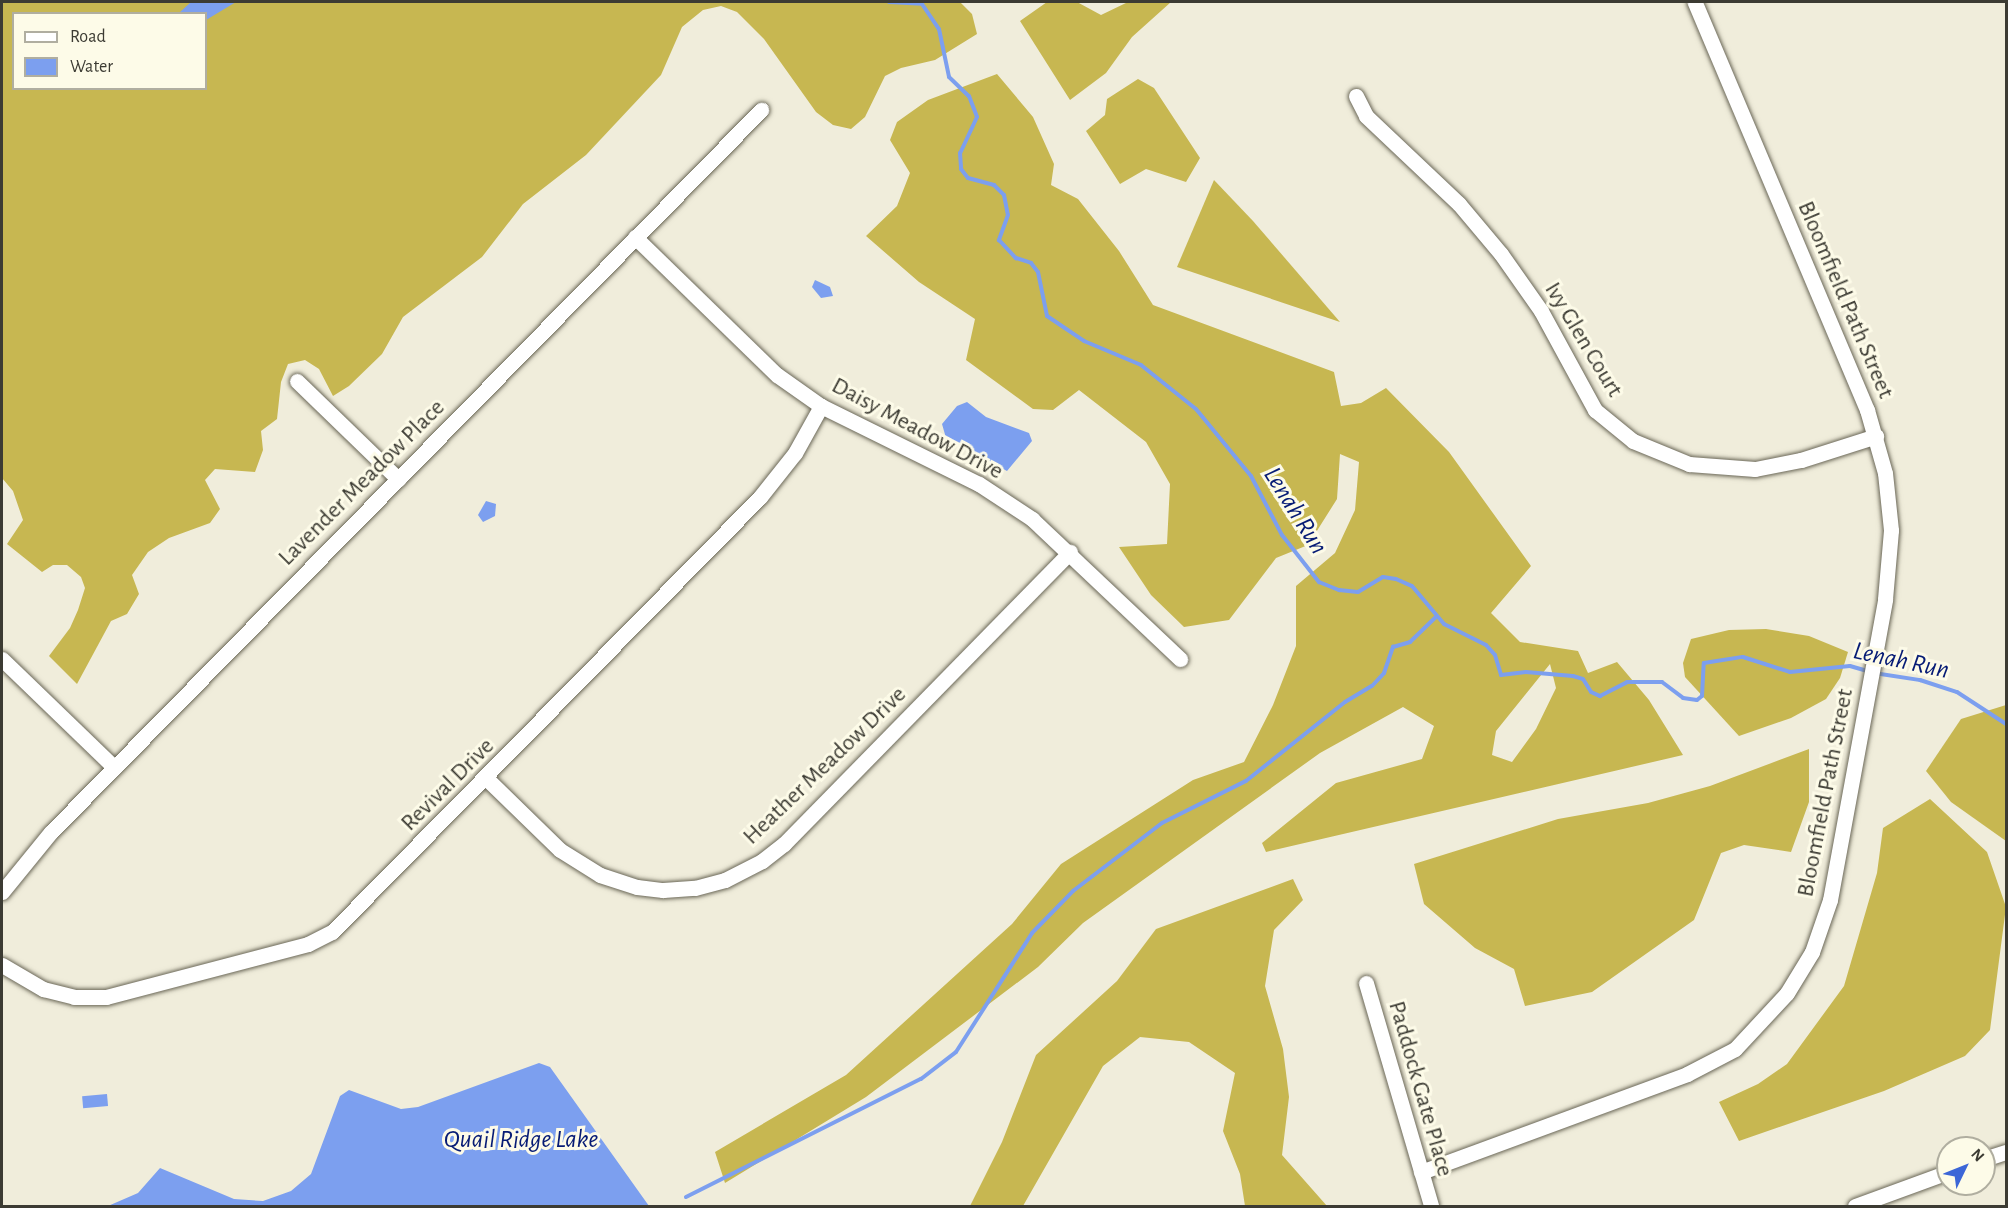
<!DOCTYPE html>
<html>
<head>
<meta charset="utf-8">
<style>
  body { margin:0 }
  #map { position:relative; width:2008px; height:1208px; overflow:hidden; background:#f0eddb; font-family:"Alegreya Sans",sans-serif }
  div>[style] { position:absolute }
  .forest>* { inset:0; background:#c7b751 }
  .water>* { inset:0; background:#7c9fef; transform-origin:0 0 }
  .stream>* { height:4px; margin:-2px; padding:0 2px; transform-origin:2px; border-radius:2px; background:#7c9fef }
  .roads { filter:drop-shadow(0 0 2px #6a6757) drop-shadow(0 0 2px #6a6757) }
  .street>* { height:15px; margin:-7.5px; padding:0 7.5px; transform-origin:7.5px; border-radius:7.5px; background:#fff }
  span { translate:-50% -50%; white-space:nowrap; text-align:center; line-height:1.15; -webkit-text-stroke:6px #fdfbe8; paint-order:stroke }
  .street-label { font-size:24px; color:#3c3b33 }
  .water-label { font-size:26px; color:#061b75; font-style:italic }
  .frame { position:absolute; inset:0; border:3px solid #3c3b33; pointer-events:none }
  .legend { position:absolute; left:12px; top:12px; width:195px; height:78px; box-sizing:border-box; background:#fdfbe8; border:2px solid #b0aea0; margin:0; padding:8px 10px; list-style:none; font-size:18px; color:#3c3b33 }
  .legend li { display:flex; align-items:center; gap:12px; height:30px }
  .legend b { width:30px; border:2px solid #b0aea0 }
  .north { position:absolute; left:1936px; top:1136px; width:60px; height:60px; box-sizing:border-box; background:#fdfbe8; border:2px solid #b0aea0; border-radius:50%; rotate:47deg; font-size:16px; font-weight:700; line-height:24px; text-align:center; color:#3c3b33 }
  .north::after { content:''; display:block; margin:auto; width:21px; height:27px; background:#3c66d7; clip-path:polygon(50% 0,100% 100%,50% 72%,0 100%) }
</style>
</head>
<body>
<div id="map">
  <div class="forest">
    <i style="clip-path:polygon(evenodd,2px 2px,960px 2px,972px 14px,977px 34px,935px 60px,901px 68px,885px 76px,865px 117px,851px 129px,833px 125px,816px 112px,764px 39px,737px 12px,721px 6px,703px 10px,682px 27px,661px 75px,586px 155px,523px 204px,482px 257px,403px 317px,382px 354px,349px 386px,333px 396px,319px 369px,305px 360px,288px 364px,281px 382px,277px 419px,261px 431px,263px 450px,255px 472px,215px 469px,205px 480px,220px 509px,210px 523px,169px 538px,148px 552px,132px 575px,139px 594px,127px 614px,111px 621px,77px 684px,49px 656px,70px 628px,78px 610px,85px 588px,81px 577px,67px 565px,53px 565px,42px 572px,7px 544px,23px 520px,13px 491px,2px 478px,2px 2px,14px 14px,206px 14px,206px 88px,14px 88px,14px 14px)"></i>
    <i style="clip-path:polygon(1047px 2px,1077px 2px,1101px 15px,1128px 2px,1171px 2px,1132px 37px,1106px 73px,1070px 100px,1020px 21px)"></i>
    <i style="clip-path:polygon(evenodd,997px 74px,1033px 117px,1054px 164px,1051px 185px,1078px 199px,1119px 251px,1153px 305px,1334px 372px,1341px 406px,1361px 403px,1386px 388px,1449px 452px,1531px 566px,1491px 613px,1520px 642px,1578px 651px,1588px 673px,1617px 662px,1649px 700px,1683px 755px,1266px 852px,1262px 843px,1336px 783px,1422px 759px,1434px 726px,1403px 707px,1320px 753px,1083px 923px,1038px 967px,866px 1097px,725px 1183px,715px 1152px,846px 1075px,1012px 924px,1061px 864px,1193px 780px,1244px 762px,1273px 705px,1296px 646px,1296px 586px,1335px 553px,1355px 510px,1359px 462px,1340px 454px,1337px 499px,1308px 545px,1276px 558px,1229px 620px,1184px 627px,1151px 595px,1119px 547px,1167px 544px,1170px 484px,1146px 442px,1079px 390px,1053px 410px,1033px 409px,966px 360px,975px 319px,919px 282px,866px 236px,897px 206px,910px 173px,890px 140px,897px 122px,928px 100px,997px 74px,1550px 664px,1556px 688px,1536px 729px,1512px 762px,1492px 755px,1496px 731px,1550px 664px)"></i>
    <i style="clip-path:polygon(1138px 79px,1154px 88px,1200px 158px,1186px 182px,1146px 169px,1120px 184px,1086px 131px,1105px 115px,1107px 99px)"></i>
    <i style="clip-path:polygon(1214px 180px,1253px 221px,1340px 322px,1177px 267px)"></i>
    <i style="clip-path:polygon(1766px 629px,1809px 636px,1848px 652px,1840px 678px,1826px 699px,1791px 718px,1739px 736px,1685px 677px,1683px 663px,1691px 639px,1729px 630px)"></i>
    <i style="clip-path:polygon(2006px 705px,2006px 841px,1951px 802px,1926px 771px,1961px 719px)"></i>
    <i style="clip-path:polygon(1809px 749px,1809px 802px,1791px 852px,1744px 845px,1721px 853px,1694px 920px,1592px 992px,1525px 1006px,1514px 969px,1475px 948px,1424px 904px,1414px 864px,1558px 819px,1648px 803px,1710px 786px)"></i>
    <i style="clip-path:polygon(1930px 799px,1987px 852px,2006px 907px,1990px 1030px,1965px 1056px,1884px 1091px,1739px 1141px,1719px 1102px,1758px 1084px,1787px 1064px,1844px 986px,1877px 873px,1883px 828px)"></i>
    <i style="clip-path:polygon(1293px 879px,1303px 900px,1274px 930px,1265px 986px,1283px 1049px,1289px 1097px,1282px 1155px,1327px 1206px,1245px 1206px,1240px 1174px,1223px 1131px,1235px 1073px,1189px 1042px,1140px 1037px,1103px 1066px,1023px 1206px,970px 1206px,1002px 1142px,1036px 1055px,1117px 981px,1156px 929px)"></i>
  </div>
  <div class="water">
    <i style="clip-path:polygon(191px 2px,236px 2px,206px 20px,206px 14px,179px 13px)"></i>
    <i style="clip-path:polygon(815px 280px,830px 287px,833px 296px,821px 298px,812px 287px)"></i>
    <i style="clip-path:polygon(967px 402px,986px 417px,1029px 433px,1032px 441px,1007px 471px,946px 438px,942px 424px,957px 406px)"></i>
    <i style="clip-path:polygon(486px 501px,496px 504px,495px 516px,483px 522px,478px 515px)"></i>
    <i style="clip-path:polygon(539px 1063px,550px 1067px,649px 1206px,108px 1206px,138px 1193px,160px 1168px,234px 1199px,263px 1201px,291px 1191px,311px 1174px,340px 1096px,349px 1090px,401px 1109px,418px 1107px)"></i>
    <i style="left:107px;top:1094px;width:12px;height:25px;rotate:85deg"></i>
  </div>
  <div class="stream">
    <i style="left:889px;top:2px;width:33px;rotate:3deg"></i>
    <i style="left:922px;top:4px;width:30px;rotate:56deg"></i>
    <i style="left:939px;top:29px;width:49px;rotate:78.2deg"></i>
    <i style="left:949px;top:77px;width:28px;rotate:44deg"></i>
    <i style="left:969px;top:96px;width:22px;rotate:69deg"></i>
    <i style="left:977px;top:117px;width:40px;rotate:115deg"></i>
    <i style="left:960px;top:153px;width:16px;rotate:86deg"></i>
    <i style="left:961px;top:169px;width:11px;rotate:52deg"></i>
    <i style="left:968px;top:178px;width:27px;rotate:15deg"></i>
    <i style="left:994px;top:185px;width:14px;rotate:45deg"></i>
    <i style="left:1004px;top:195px;width:20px;rotate:79deg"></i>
    <i style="left:1008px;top:215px;width:27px;rotate:110deg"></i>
    <i style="left:999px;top:240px;width:25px;rotate:47deg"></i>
    <i style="left:1016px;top:258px;width:16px;rotate:18deg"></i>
    <i style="left:1031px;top:263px;width:11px;rotate:52deg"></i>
    <i style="left:1038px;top:272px;width:45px;rotate:78.4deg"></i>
    <i style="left:1047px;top:316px;width:45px;rotate:34deg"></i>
    <i style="left:1084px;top:341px;width:62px;rotate:22.8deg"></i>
    <i style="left:1141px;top:365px;width:70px;rotate:38.7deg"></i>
    <i style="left:1196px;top:409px;width:87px;rotate:50.6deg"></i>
    <i style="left:1251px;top:476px;width:67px;rotate:62.3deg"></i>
    <i style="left:1282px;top:535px;width:60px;rotate:51.8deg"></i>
    <i style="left:1319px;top:582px;width:22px;rotate:22deg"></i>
    <i style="left:1339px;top:590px;width:19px;rotate:6deg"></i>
    <i style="left:1358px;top:592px;width:29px;rotate:-31deg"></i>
    <i style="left:1383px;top:577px;width:13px;rotate:9deg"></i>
    <i style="left:1396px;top:579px;width:17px;rotate:24deg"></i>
    <i style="left:1412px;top:586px;width:50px;rotate:49.9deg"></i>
    <i style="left:1444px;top:624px;width:47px;rotate:26.6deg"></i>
    <i style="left:1486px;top:645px;width:13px;rotate:48deg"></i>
    <i style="left:1495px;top:655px;width:21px;rotate:73deg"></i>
    <i style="left:1501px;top:675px;width:25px;rotate:-7deg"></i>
    <i style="left:1526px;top:672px;width:47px;rotate:4.9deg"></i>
    <i style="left:1573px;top:676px;width:10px;rotate:17deg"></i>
    <i style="left:1583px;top:679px;width:15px;rotate:58deg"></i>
    <i style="left:1591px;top:692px;width:10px;rotate:24deg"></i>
    <i style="left:1600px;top:696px;width:30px;rotate:-27deg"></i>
    <i style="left:1627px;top:682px;width:35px"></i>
    <i style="left:1662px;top:682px;width:26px;rotate:37deg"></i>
    <i style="left:1683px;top:698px;width:14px;rotate:8deg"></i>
    <i style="left:1697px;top:700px;width:6px;rotate:-39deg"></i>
    <i style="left:1702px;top:696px;width:33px;rotate:-87deg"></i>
    <i style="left:1704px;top:663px;width:39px;rotate:-9deg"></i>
    <i style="left:1743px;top:657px;width:49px;rotate:17.7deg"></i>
    <i style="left:1790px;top:672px;width:60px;rotate:-5.7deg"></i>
    <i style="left:1850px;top:666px;width:18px;rotate:16deg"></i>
    <i style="left:1874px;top:673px;width:47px;rotate:8.7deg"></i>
    <i style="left:1920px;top:680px;width:39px;rotate:18deg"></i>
    <i style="left:1957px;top:692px;width:59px;rotate:33.1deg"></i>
    <i style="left:686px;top:1197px;width:263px;rotate:-26.7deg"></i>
    <i style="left:921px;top:1079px;width:44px;rotate:-37.6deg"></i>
    <i style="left:956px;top:1052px;width:141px;rotate:-57.4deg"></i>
    <i style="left:1032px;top:933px;width:59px;rotate:-45.7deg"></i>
    <i style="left:1073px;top:891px;width:112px;rotate:-37.4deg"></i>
    <i style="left:1162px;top:823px;width:94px;rotate:-26.6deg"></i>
    <i style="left:1246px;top:781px;width:127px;rotate:-38.6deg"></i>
    <i style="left:1345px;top:702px;width:31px;rotate:-31deg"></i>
    <i style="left:1372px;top:686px;width:18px;rotate:-47deg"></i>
    <i style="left:1384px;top:673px;width:28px;rotate:-71deg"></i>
    <i style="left:1393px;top:647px;width:18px;rotate:-16deg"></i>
    <i style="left:1410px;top:642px;width:36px;rotate:-44deg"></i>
  </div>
  <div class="roads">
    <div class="street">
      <i style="left:1356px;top:96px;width:22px;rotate:63deg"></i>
      <i style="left:1366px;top:116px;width:128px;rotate:43.4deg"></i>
      <i style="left:1459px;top:204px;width:65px;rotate:50deg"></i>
      <i style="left:1501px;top:254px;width:70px;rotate:54.9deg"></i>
      <i style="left:1541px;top:311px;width:113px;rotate:61.4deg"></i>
      <i style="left:1595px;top:410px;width:49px;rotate:39.2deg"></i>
      <i style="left:1633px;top:441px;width:61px;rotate:22.3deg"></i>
      <i style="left:1689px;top:464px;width:66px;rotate:4.3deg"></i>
      <i style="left:1755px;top:469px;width:47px;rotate:-11.1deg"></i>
      <i style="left:1801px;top:460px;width:79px;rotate:-17.7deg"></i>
      <i style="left:635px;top:237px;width:198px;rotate:44.2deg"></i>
      <i style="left:777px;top:375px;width:54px;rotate:35.2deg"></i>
      <i style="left:821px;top:406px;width:176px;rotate:26.3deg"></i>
      <i style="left:979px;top:484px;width:64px;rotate:33.4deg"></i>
      <i style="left:1032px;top:519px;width:204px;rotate:43.4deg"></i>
      <i style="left:297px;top:381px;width:141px;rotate:44.1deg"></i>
      <i style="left:2px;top:659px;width:156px;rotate:44deg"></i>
      <i style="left:486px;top:778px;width:103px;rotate:44.2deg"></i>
      <i style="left:560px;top:850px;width:47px;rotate:32deg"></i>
      <i style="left:600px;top:875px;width:39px;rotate:18deg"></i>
      <i style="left:637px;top:887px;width:26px;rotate:7deg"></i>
      <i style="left:663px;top:890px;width:32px;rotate:-4deg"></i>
      <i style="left:695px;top:888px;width:31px;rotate:-15deg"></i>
      <i style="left:725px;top:880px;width:42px;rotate:-27.2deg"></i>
      <i style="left:762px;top:861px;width:28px;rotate:-38deg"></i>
      <i style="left:784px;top:844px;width:409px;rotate:-45.6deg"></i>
      <i style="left:2px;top:892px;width:77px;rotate:-50.8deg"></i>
      <i style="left:51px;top:832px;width:1013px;rotate:-45.48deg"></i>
      <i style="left:2px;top:965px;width:48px;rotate:30.3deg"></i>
      <i style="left:43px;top:989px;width:32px;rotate:14deg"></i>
      <i style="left:74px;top:997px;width:32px"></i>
      <i style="left:106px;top:997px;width:209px;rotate:-14.7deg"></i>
      <i style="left:308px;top:944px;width:27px;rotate:-27deg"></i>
      <i style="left:332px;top:932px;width:610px;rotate:-45.46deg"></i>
      <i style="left:760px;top:497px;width:56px;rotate:-51.5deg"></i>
      <i style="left:795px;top:453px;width:54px;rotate:-61deg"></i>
      <i style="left:1366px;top:983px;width:232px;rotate:73.7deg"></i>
      <i style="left:1984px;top:1159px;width:23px;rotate:-18deg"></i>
      <i style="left:1421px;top:1172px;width:283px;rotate:-20.2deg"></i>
      <i style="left:1687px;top:1074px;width:54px;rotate:-27.5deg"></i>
      <i style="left:1735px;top:1049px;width:76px;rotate:-47.1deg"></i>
      <i style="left:1787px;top:993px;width:48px;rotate:-58.6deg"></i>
      <i style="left:1812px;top:952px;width:55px;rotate:-70.9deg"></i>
      <i style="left:1830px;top:900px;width:306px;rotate:-79.6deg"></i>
      <i style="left:1885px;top:599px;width:69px;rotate:-85deg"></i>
      <i style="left:1891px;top:530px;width:57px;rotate:-96deg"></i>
      <i style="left:1885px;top:473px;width:66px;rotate:-105.9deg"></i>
      <i style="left:1867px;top:410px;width:443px;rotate:-112.9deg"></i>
      <i style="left:1855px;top:1206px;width:99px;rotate:-20.1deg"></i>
    </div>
  </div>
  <div class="street-label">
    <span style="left:1845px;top:300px;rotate:67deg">Bloomfield Path Street</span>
    <span style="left:1583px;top:340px;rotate:59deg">Ivy Glen Court</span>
    <span style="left:917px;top:429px;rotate:28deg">Daisy Meadow Drive</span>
    <span style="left:362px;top:483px;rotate:-45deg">Lavender Meadow Place</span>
    <span style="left:825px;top:766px;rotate:-44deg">Heather Meadow Drive</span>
    <span style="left:448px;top:785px;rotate:-45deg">Revival Drive</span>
    <span style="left:1826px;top:793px;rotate:-79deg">Bloomfield Path Street</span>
    <span style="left:1420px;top:1089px;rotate:74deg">Paddock Gate Place</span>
  </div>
  <div class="water-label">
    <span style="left:1295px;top:511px;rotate:58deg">Lenah Run</span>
    <span style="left:1901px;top:661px;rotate:12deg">Lenah Run</span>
    <span style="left:521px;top:1140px">Quail Ridge Lake</span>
  </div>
  <div class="frame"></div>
  <ul class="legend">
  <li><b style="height:8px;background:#fff"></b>Road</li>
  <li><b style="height:16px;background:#7c9fef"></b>Water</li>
  </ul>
  <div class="north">N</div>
</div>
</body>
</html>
